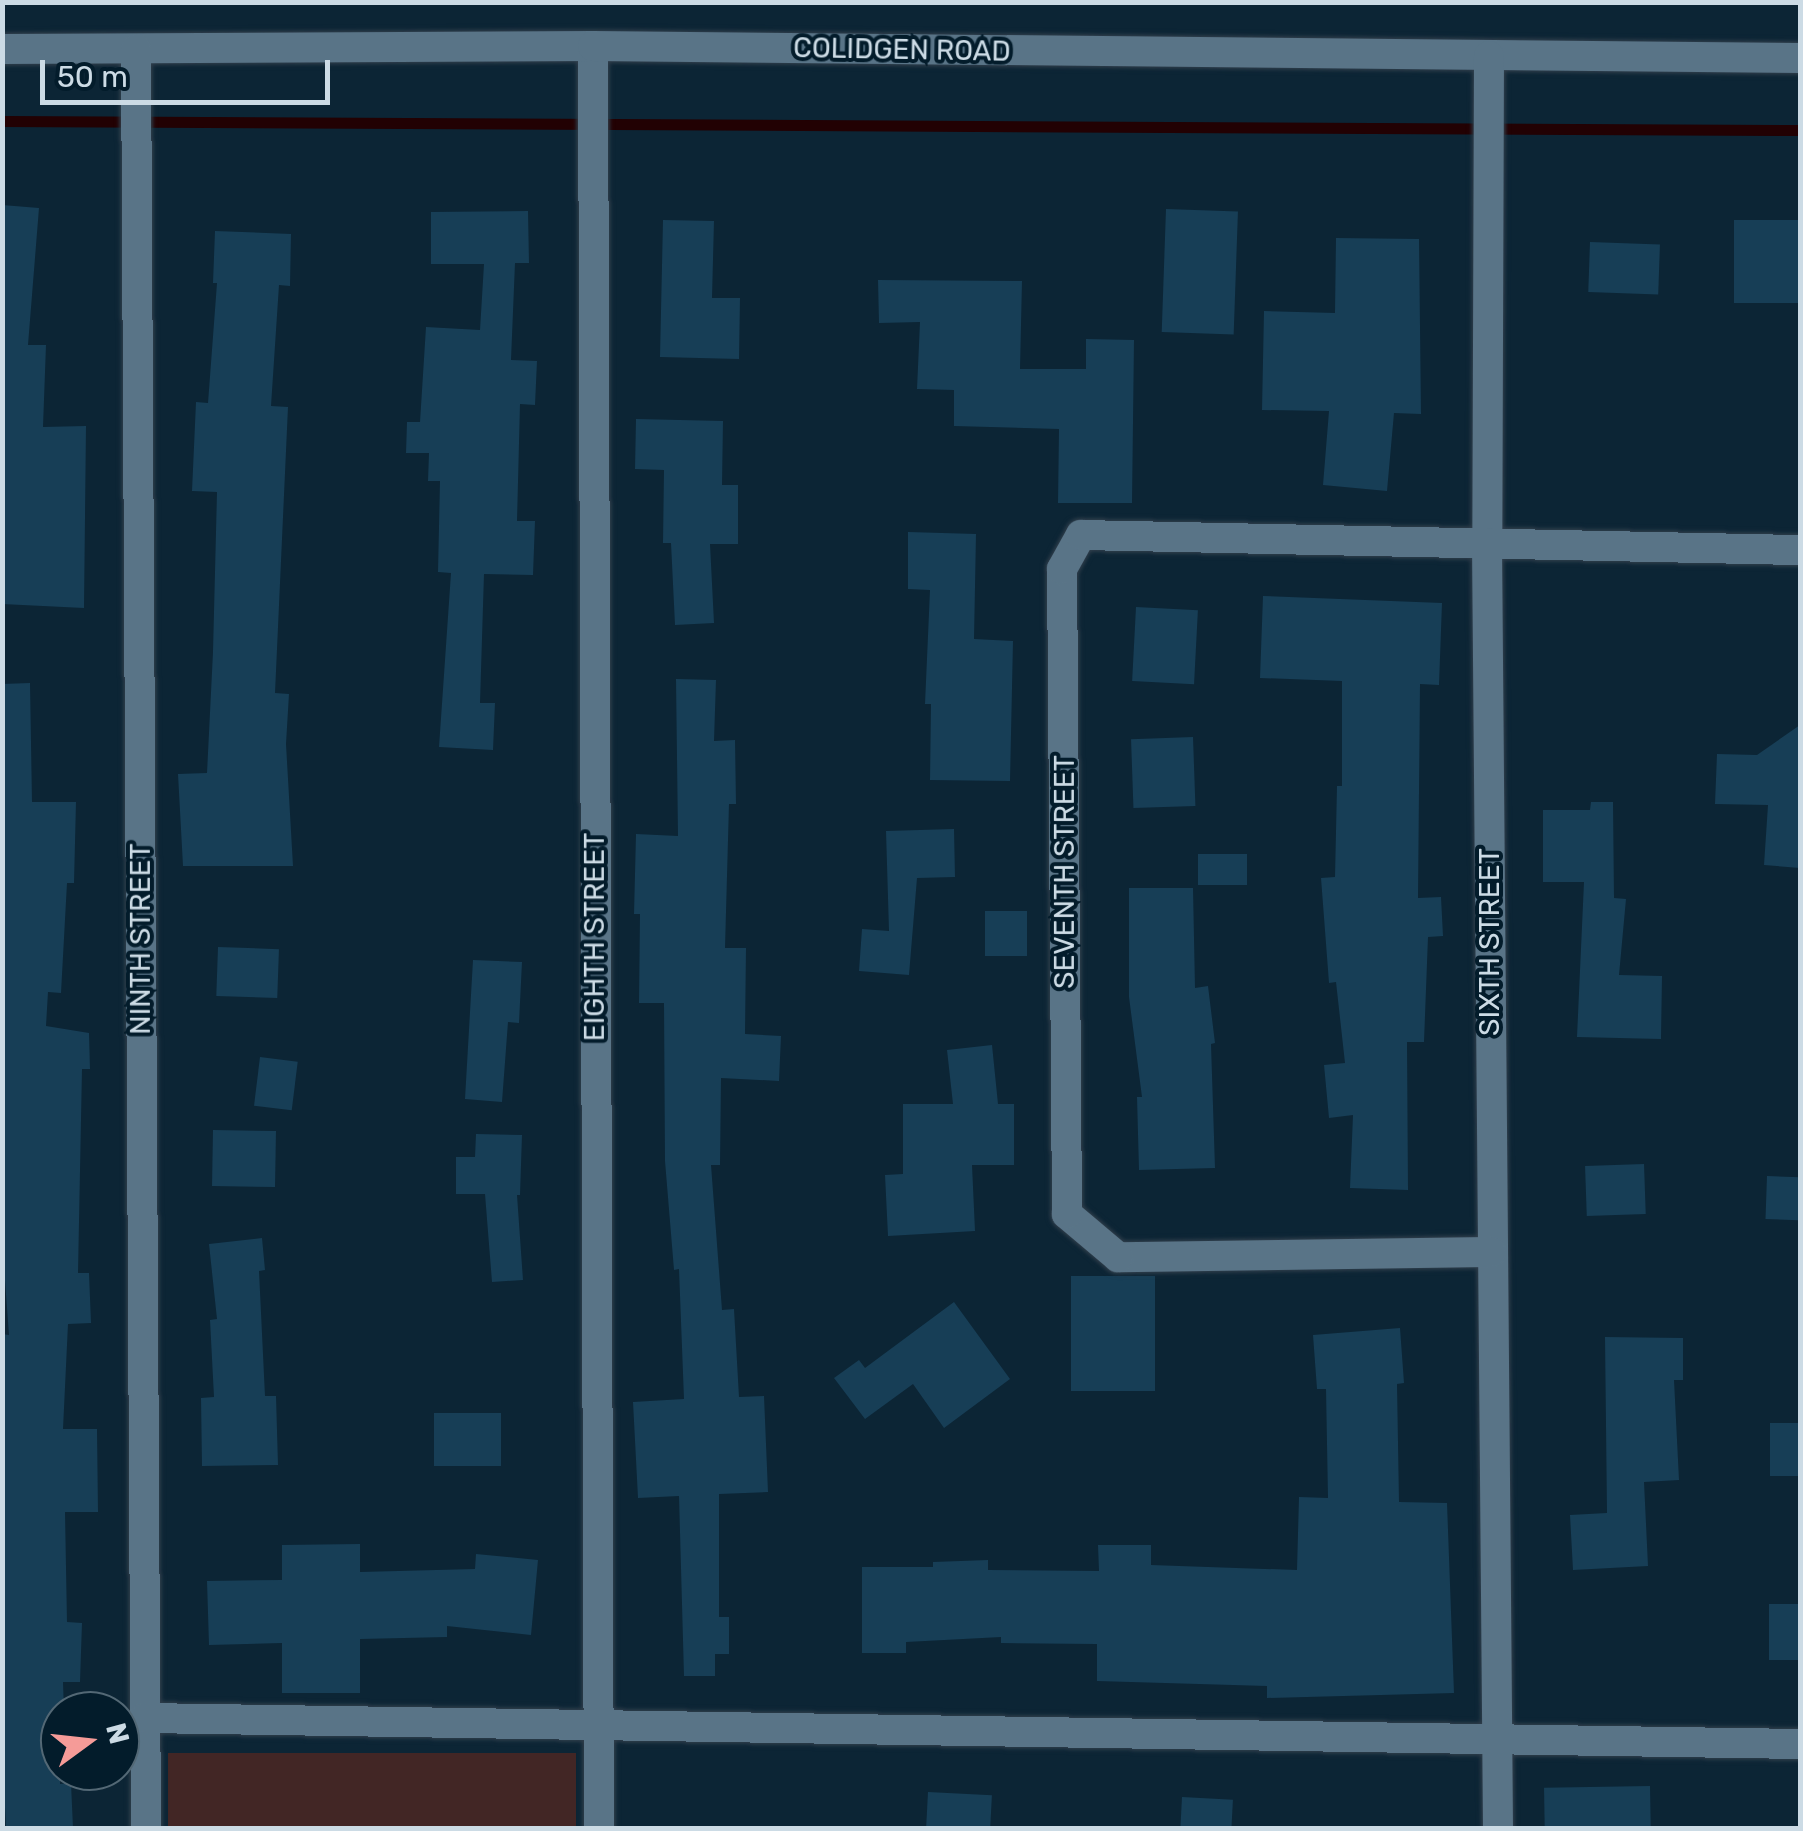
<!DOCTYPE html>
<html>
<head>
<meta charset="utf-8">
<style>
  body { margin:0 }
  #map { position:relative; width:1803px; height:1831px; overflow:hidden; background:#0c2535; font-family:Rubik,sans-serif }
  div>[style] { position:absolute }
  .green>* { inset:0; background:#422625; transform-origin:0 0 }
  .stream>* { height:11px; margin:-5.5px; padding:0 5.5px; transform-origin:5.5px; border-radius:5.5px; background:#220103 }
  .building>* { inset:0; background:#173e56; transform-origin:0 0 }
  .roads { filter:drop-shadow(0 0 2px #313f4c) drop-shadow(0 0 2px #313f4c) }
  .minor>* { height:30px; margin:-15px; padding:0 15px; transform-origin:15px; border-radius:15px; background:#597487 }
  span { translate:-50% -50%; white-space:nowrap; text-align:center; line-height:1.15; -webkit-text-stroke:8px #031c2b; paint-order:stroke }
  .street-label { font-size:28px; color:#ccdbe5 }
  .frame { position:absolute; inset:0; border:5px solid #ccdbe5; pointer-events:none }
  .north { position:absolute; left:40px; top:1691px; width:100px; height:100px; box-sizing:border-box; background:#031c2b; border:2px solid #536875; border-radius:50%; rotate:75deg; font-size:28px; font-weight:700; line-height:40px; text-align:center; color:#ccdbe5 }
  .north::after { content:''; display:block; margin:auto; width:35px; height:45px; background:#f59b98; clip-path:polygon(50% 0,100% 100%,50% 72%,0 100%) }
  .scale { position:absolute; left:40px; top:60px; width:290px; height:45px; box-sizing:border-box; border:5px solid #ccdbe5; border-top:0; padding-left:12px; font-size:30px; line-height:35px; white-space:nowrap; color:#ccdbe5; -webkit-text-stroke:8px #031c2b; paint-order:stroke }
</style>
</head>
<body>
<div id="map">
  <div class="green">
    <i style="left:168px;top:1753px;width:408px;height:75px"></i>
  </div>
  <div class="stream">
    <i style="left:2px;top:121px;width:1798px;rotate:0.29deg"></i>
  </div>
  <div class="building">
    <i style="clip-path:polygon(2px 205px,39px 208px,28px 345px,46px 345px,43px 427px,86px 426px,84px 608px,2px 604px)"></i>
    <i style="left:1166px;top:209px;width:72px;height:123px;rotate:2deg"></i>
    <i style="clip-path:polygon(528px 211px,529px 263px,515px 263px,511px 360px,537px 361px,535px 405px,520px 404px,517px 521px,535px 521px,533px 575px,484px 574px,480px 703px,495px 703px,493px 750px,439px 747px,451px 573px,438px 572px,440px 481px,428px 481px,429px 453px,406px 453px,407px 422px,420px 422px,426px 327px,480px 330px,484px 264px,431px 264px,431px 212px)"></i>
    <i style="clip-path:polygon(663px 220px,714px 221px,712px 298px,740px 298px,739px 359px,660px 357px)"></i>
    <i style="left:1734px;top:220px;width:66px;height:83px"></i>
    <i style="clip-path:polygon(215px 231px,291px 234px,290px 286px,279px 285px,271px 406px,288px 407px,275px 693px,289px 694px,286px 744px,293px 866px,183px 866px,178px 774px,207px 773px,213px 652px,217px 492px,192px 491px,196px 402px,208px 403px,217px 283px,213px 283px)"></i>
    <i style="clip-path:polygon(1336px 238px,1419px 239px,1421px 414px,1394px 413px,1387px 491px,1323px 485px,1329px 411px,1262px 410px,1264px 311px,1335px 313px)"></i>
    <i style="left:1590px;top:242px;width:70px;height:50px;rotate:2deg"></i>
    <i style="clip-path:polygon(878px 280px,1022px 281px,1020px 369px,1086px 369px,1086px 339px,1134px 340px,1132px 503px,1058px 503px,1059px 429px,954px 426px,954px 390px,917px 389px,920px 322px,879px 323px)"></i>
    <i style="clip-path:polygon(636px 419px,723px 421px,722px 485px,738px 485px,738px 544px,710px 544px,714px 623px,675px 625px,671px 543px,663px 543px,664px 470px,635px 469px)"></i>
    <i style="clip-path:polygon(908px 532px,976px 534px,974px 639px,1013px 641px,1010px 781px,930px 780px,931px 704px,925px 704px,930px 590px,908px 589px)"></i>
    <i style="clip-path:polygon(1263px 596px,1442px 603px,1439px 685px,1420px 684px,1418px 898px,1441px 897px,1443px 936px,1428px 937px,1424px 1042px,1407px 1042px,1408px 1190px,1350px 1188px,1353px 1115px,1329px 1118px,1324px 1065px,1345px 1063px,1336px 982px,1329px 983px,1321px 878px,1335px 877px,1337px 786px,1342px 786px,1342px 681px,1260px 678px)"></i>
    <i style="left:1136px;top:607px;width:62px;height:74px;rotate:3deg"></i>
    <i style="clip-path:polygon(676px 679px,716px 680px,714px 741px,735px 740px,736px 804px,729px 804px,725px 948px,746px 948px,745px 1034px,781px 1036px,779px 1081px,721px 1078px,720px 1165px,711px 1165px,722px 1310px,734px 1309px,739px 1397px,764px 1396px,768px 1492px,719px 1494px,719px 1617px,729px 1617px,729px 1654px,715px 1654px,715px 1676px,684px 1676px,679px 1496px,638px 1498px,633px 1402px,684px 1399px,679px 1269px,674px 1270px,665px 1161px,664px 1003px,639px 1003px,640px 914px,634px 914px,636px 834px,678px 836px)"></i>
    <i style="clip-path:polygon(30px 683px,32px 802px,76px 802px,74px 883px,67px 883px,61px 993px,48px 992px,46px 1026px,89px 1033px,90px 1069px,82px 1069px,78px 1273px,89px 1273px,91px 1323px,68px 1324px,63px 1429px,97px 1429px,98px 1512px,65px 1512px,67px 1622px,82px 1623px,80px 1682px,63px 1682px,64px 1711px,60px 1711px,60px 1784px,71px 1783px,73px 1828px,6px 1828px,2px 1746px,2px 1334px,9px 1335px,2px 1240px,2px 684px)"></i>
    <i style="clip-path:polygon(1800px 725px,1800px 868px,1764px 865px,1768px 805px,1715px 804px,1717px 754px,1757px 755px)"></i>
    <i style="left:1193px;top:737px;width:69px;height:62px;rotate:88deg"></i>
    <i style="clip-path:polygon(1591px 802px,1613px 802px,1614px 898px,1626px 899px,1619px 975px,1662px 976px,1661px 1039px,1577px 1037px,1584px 882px,1543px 882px,1543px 810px,1590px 810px)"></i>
    <i style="clip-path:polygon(954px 829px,955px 877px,917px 878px,909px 975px,859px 971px,862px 929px,889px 931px,886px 831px)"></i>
    <i style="left:1247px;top:854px;width:31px;height:49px;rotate:90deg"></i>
    <i style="clip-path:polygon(1129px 888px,1193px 888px,1195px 988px,1208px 986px,1215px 1043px,1211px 1044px,1215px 1168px,1139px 1170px,1137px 1097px,1142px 1097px,1129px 997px)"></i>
    <i style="left:1027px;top:911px;width:45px;height:42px;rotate:90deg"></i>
    <i style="left:218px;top:947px;width:61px;height:49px;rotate:2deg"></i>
    <i style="clip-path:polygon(473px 960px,522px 962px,519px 1023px,508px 1022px,502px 1102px,465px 1099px)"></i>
    <i style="clip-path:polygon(992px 1045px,998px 1104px,1014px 1104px,1014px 1165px,972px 1165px,975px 1231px,888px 1236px,885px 1175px,903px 1174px,903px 1104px,953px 1104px,947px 1050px)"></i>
    <i style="left:260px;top:1057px;width:38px;height:49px;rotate:7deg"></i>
    <i style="left:213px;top:1130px;width:63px;height:56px;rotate:1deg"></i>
    <i style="clip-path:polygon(476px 1134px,522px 1135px,520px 1195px,517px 1195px,523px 1280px,492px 1282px,485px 1194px,456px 1194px,456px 1157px,475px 1157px)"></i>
    <i style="left:1644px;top:1164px;width:50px;height:59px;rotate:88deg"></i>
    <i style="left:1767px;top:1176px;width:33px;height:43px;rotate:2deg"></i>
    <i style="clip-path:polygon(262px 1238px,265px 1270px,259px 1271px,265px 1396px,276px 1396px,278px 1465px,202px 1466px,201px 1398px,214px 1397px,210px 1320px,217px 1319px,209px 1244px)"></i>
    <i style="left:1071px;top:1276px;width:84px;height:115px"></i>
    <i style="clip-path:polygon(954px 1302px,1010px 1379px,944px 1428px,913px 1384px,865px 1419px,834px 1378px,859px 1360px,865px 1368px)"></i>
    <i style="clip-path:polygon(1400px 1328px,1404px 1383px,1397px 1384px,1399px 1502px,1447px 1503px,1454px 1693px,1267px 1698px,1267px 1686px,1097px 1681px,1097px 1644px,1001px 1643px,1001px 1637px,906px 1642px,906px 1653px,862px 1653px,862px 1567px,933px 1567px,933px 1562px,988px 1560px,988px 1570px,1099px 1571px,1098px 1545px,1151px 1545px,1151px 1565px,1297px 1570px,1299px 1497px,1328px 1498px,1326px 1389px,1317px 1389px,1313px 1335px)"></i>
    <i style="clip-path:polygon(1605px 1337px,1683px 1338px,1683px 1380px,1674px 1380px,1679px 1480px,1644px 1482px,1648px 1566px,1573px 1570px,1570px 1515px,1607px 1513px)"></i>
    <i style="left:434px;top:1413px;width:67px;height:53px"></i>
    <i style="left:1800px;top:1423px;width:53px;height:30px;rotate:90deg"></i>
    <i style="clip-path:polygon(360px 1544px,360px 1572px,475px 1569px,476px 1554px,538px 1560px,531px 1635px,447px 1626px,447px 1637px,360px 1639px,360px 1693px,282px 1693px,282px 1643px,209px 1645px,207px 1581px,282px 1580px,282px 1545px)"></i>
    <i style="left:1800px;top:1604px;width:56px;height:31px;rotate:90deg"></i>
    <i style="left:1650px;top:1786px;width:42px;height:106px;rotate:89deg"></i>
    <i style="left:928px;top:1792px;width:64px;height:36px;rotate:3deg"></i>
    <i style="left:1182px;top:1797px;width:51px;height:31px;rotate:3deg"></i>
  </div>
  <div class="roads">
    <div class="minor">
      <i style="left:593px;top:46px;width:1782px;rotate:89.81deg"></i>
      <i style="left:2px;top:49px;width:591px;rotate:-0.29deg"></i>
      <i style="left:593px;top:46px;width:1207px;rotate:0.57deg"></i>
      <i style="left:136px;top:49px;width:1779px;rotate:89.68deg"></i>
      <i style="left:1489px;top:56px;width:487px;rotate:90.2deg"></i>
      <i style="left:1487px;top:543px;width:1285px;rotate:89.51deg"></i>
      <i style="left:1491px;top:1252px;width:373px;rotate:179.2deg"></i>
      <i style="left:1118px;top:1257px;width:67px;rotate:-139.9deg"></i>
      <i style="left:1067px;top:1214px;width:645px;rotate:-90.44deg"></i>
      <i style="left:1062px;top:569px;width:39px;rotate:-61deg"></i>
      <i style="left:1081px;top:535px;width:719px;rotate:1.2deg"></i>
      <i style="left:145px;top:1718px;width:1655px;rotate:0.9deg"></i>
    </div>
  </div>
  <div class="street-label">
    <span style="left:902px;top:50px;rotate:1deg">COLIDGEN ROAD</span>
    <span style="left:1065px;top:872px;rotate:-90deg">SEVENTH STREET</span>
    <span style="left:595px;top:937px;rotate:-90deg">EIGHTH STREET</span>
    <span style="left:141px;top:939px;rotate:-90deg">NINTH STREET</span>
    <span style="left:1490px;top:942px;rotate:-90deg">SIXTH STREET</span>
  </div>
  <div class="frame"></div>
  <div class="north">N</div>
  <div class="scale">50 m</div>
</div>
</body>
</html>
